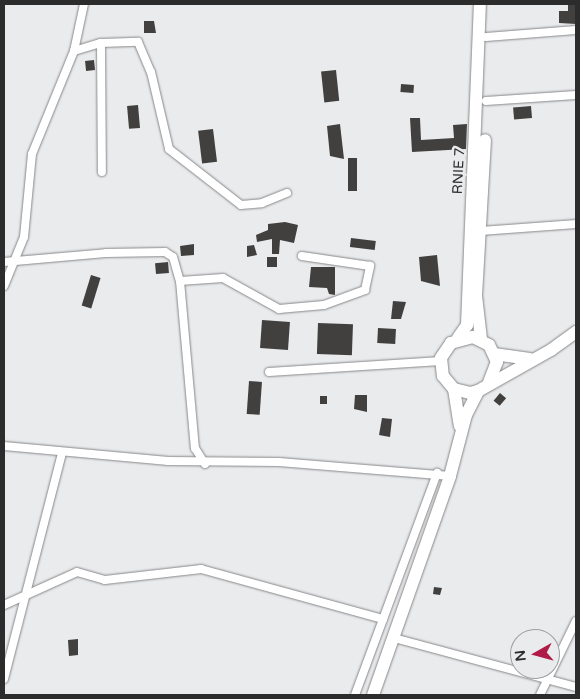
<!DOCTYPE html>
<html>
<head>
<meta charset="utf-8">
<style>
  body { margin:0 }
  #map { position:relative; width:580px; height:699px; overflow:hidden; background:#eaebed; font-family:"Varela Round",sans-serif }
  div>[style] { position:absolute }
  .building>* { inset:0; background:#41403f; transform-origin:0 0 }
  .roads { filter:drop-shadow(0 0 1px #868789) drop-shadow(0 0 1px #868789) }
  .minor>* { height:8px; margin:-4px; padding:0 4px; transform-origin:4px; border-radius:4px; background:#fff }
  .primary>* { height:12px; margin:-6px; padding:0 6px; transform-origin:6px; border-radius:6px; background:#fff }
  span { translate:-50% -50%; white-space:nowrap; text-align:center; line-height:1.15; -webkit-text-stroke:5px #eaebed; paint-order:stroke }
  .street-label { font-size:14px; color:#2c2c2d }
  .frame { position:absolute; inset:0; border:5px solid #2c2c2d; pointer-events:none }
  .north { position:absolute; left:510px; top:629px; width:50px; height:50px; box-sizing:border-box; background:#eaebed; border:1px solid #9e9fa0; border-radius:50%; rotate:263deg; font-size:14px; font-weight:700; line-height:20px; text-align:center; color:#2c2c2d }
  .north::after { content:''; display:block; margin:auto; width:18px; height:22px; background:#af1c47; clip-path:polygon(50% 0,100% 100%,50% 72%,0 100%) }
</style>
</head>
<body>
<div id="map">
  <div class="building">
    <i style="clip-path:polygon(568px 4px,576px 4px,576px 24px,559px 23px,559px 11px,568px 11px)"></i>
    <i style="clip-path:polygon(144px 21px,154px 21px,156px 33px,144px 33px)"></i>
    <i style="left:94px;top:60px;width:10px;height:9px;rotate:84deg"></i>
    <i style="left:336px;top:70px;width:31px;height:15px;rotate:84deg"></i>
    <i style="left:401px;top:84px;width:13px;height:8px;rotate:4deg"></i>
    <i style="left:138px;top:105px;width:23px;height:11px;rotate:85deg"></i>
    <i style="left:531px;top:106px;width:12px;height:18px;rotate:85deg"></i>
    <i style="clip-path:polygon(410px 118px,420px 118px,421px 140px,454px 138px,453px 125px,467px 124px,466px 149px,412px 152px)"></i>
    <i style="clip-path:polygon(340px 124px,344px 159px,330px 156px,327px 126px)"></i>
    <i style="left:213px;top:129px;width:33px;height:15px;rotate:83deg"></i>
    <i style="left:348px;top:158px;width:9px;height:33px"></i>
    <i style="clip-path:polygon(285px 222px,298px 225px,294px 243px,280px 240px,279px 254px,272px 254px,272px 239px,257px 242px,256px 235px,268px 230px,268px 224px)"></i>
    <i style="left:351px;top:238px;width:25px;height:9px;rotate:7deg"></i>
    <i style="clip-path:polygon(194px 244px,194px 255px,181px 256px,180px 246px)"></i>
    <i style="clip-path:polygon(254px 245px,257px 255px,247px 257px,247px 246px)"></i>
    <i style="clip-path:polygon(437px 255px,440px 286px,421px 281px,419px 257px)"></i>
    <i style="left:267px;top:257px;width:10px;height:10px"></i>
    <i style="left:168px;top:262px;width:11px;height:13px;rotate:85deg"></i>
    <i style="clip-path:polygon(311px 267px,335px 267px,335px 295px,329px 294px,327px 288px,309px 287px)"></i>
    <i style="left:91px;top:275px;width:10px;height:32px;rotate:17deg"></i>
    <i style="clip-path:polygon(393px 301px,406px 302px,401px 319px,391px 319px)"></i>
    <i style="left:262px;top:320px;width:28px;height:28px;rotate:4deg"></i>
    <i style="left:318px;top:323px;width:35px;height:31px;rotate:2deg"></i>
    <i style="left:378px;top:328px;width:18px;height:15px;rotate:3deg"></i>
    <i style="left:249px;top:381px;width:13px;height:33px;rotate:4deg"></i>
    <i style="left:500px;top:393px;width:8px;height:10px;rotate:40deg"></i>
    <i style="clip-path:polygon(355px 395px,367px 395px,367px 412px,354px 409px)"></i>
    <i style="left:320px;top:396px;width:7px;height:8px"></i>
    <i style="clip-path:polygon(382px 418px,392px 419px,390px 437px,379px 435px)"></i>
    <i style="clip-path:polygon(434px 587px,442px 588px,440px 595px,433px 594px)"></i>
    <i style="clip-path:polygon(78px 639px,78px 655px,69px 656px,68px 640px)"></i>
  </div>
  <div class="roads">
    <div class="minor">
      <i style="left:486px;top:37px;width:90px;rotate:-4.4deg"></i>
      <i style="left:101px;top:43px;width:129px;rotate:89.6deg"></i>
      <i style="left:74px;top:51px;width:28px;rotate:-17deg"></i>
      <i style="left:101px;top:43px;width:37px;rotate:-2deg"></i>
      <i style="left:138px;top:42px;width:33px;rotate:67deg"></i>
      <i style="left:151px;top:72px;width:79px;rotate:76.8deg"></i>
      <i style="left:169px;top:149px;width:91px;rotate:37.9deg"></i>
      <i style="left:241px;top:205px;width:21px;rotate:-5deg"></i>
      <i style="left:262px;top:203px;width:27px;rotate:-22deg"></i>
      <i style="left:486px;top:101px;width:90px;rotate:-3.8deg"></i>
      <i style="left:481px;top:231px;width:95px;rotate:-4.2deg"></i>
      <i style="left:4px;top:262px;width:102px;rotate:-5deg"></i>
      <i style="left:106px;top:253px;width:59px;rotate:-1deg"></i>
      <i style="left:165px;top:252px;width:9px;rotate:32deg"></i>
      <i style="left:173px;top:257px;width:25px;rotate:74deg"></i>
      <i style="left:180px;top:281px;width:168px;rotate:84.9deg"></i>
      <i style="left:195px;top:448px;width:19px;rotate:58deg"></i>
      <i style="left:180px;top:281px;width:43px;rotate:-4deg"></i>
      <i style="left:223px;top:278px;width:64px;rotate:29deg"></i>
      <i style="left:279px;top:309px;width:45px;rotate:-5.1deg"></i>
      <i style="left:324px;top:305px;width:44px;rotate:-20.1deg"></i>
      <i style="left:365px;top:290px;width:25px;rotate:-78deg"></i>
      <i style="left:370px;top:266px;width:69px;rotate:-171.6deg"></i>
      <i style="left:4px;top:286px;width:53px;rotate:-67.8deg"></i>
      <i style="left:24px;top:237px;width:83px;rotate:-84.5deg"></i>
      <i style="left:32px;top:154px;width:111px;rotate:-67.8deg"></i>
      <i style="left:74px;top:51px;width:48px;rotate:-78deg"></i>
      <i style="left:269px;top:372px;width:172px;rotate:-3.7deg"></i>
      <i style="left:4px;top:446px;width:165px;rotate:5.2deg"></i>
      <i style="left:168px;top:461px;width:111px;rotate:0.5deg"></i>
      <i style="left:279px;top:462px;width:172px;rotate:4.7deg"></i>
      <i style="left:4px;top:605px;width:80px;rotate:-24.3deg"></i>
      <i style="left:77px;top:572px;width:29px;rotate:16deg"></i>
      <i style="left:105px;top:580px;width:97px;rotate:-6.5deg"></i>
      <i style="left:201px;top:569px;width:189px;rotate:15.4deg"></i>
      <i style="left:394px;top:638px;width:188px;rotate:15.1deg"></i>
      <i style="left:4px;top:679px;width:233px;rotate:-75.6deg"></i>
      <i style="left:355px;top:695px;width:237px;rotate:-69.7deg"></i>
      <i style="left:540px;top:695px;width:82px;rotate:-64.1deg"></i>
    </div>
    <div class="primary">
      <i style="left:458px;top:338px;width:16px;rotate:-55deg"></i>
      <i style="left:467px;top:325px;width:321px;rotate:-87.7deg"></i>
      <i style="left:481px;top:339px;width:43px;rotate:-96.6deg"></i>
      <i style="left:476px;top:296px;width:156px;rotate:-86.7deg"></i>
      <i style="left:494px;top:354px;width:36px;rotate:8deg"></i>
      <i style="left:488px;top:385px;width:25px;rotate:-69deg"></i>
      <i style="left:497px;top:362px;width:19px;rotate:-115deg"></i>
      <i style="left:489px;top:345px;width:18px;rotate:-153deg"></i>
      <i style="left:473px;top:337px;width:23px;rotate:165deg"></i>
      <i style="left:451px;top:343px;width:18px;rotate:124deg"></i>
      <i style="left:441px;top:358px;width:18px;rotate:84deg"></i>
      <i style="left:443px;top:376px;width:17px;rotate:50deg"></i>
      <i style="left:454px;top:389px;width:16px;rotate:14deg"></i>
      <i style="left:470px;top:393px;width:8px;rotate:-14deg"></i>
      <i style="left:478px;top:391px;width:84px;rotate:-29.3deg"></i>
      <i style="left:551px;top:350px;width:31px;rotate:-36deg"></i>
      <i style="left:454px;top:389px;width:37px;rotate:81deg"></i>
      <i style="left:373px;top:695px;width:232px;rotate:-70.6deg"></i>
      <i style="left:450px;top:476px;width:63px;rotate:-75.3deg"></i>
      <i style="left:466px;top:415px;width:27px;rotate:-63deg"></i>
    </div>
  </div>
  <div class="street-label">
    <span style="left:459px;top:171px;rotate:-87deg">RNIE 7</span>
  </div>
  <div class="frame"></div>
  <div class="north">N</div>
</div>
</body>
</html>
